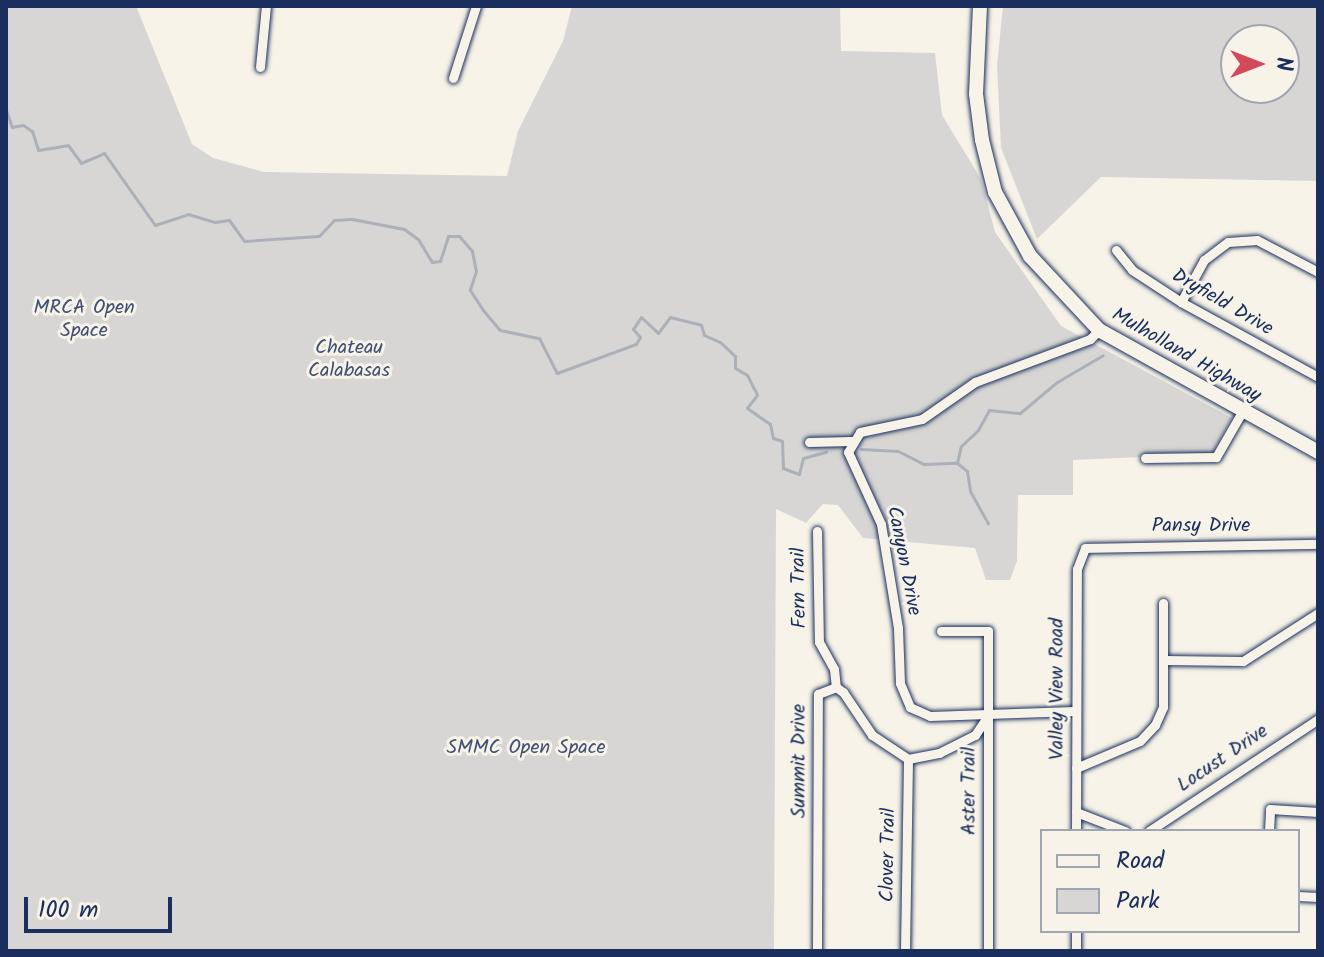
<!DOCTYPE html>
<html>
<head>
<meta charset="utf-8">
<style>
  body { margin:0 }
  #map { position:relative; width:1324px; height:957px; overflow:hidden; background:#f7f3e8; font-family:Kalam,sans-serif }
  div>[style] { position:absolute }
  .green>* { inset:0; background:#d7d6d4 }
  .stream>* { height:3px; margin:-1.5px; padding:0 1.5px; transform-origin:1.5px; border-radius:1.5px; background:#acb0b9 }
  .roads { filter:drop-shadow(0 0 2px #1b2f5e) drop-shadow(0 0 2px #1b2f5e) }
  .street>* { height:9px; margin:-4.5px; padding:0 4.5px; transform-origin:4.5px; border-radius:4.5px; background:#f7f3e8 }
  .secondary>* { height:14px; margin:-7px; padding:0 7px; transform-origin:7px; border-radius:7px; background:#f7f3e8 }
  span { translate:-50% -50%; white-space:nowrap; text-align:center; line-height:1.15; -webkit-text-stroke:6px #f7f3e8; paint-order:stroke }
  .street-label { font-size:20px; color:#1b2f5e }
  .park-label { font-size:20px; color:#415076 }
  .frame { position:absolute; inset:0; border:8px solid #1b2f5e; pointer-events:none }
  .legend { position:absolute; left:1040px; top:829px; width:260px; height:104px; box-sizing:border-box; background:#f7f3e8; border:2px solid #9fa5b1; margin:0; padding:10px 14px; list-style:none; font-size:24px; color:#1b2f5e }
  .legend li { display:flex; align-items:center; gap:16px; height:40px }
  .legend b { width:40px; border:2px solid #9fa5b1 }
  .north { position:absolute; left:1220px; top:24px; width:80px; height:80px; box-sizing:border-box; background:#f7f3e8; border:2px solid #9fa5b1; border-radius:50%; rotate:90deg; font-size:22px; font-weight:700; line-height:32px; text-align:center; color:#1b2f5e }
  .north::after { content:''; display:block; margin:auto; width:28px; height:36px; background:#d1495b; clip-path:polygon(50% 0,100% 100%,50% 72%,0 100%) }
  .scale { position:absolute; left:24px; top:897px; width:148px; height:36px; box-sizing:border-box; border:4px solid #1b2f5e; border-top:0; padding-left:10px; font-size:24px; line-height:28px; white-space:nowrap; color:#1b2f5e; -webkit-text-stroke:6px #f7f3e8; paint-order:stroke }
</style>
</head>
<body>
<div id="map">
  <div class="green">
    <i style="clip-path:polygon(6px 6px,136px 6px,192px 144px,213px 158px,264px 172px,507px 176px,518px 131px,563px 41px,572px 6px,840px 6px,841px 51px,935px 53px,942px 115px,981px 179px,995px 232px,1061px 326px,1232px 418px,1212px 454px,1073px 460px,1073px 495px,1018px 495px,1017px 561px,1010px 580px,986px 580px,975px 548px,863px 538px,838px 505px,823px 504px,806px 523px,776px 509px,774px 951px,6px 951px)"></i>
    <i style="clip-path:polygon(evenodd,1003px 6px,1318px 6px,1318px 181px,1101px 177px,1037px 239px,1001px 148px,997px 66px,1003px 6px,1236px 40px,1284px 40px,1284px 88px,1236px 88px,1236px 40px)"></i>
  </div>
  <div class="stream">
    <i style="left:6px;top:110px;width:18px;rotate:71deg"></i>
    <i style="left:12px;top:127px;width:11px;rotate:-10deg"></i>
    <i style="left:23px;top:125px;width:11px;rotate:34deg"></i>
    <i style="left:32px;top:131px;width:20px;rotate:72deg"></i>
    <i style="left:38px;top:150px;width:30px;rotate:-9deg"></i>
    <i style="left:68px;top:145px;width:22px;rotate:54deg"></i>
    <i style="left:81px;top:163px;width:25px;rotate:-23deg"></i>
    <i style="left:104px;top:153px;width:88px;rotate:54.7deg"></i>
    <i style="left:155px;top:225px;width:35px;rotate:-18deg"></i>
    <i style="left:188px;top:214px;width:28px;rotate:17deg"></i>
    <i style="left:215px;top:222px;width:14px;rotate:-8deg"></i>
    <i style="left:229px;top:220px;width:26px;rotate:54deg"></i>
    <i style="left:244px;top:241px;width:75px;rotate:-3.8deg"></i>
    <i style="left:319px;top:236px;width:22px;rotate:-47deg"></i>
    <i style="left:334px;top:220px;width:18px;rotate:-3deg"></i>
    <i style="left:352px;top:219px;width:53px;rotate:10.9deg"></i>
    <i style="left:404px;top:229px;width:17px;rotate:36deg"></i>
    <i style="left:418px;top:239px;width:27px;rotate:59deg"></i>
    <i style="left:432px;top:262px;width:8px;rotate:-7deg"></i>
    <i style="left:440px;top:261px;width:26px;rotate:-72deg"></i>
    <i style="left:448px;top:236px;width:11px"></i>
    <i style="left:459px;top:236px;width:20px;rotate:49deg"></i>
    <i style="left:472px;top:251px;width:20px;rotate:79deg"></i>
    <i style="left:476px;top:271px;width:20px;rotate:108deg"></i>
    <i style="left:470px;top:290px;width:24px;rotate:57deg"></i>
    <i style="left:483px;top:310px;width:26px;rotate:50deg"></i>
    <i style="left:500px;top:330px;width:40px;rotate:12deg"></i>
    <i style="left:539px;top:338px;width:39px;rotate:63deg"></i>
    <i style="left:557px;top:373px;width:84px;rotate:-20.2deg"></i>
    <i style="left:636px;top:344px;width:8px;rotate:-60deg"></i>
    <i style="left:640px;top:337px;width:11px;rotate:-131deg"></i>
    <i style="left:633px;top:329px;width:14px;rotate:-56deg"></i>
    <i style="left:641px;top:317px;width:23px;rotate:43deg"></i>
    <i style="left:658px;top:333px;width:20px;rotate:-53deg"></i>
    <i style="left:670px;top:317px;width:32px;rotate:14deg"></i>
    <i style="left:701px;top:325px;width:10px;rotate:73deg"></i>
    <i style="left:704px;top:335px;width:17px;rotate:24deg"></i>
    <i style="left:720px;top:342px;width:21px;rotate:43deg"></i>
    <i style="left:735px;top:356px;width:12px;rotate:90deg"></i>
    <i style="left:735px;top:368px;width:14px;rotate:30deg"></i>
    <i style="left:747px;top:375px;width:22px;rotate:63deg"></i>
    <i style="left:757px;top:395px;width:16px;rotate:128deg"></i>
    <i style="left:747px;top:408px;width:28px;rotate:35deg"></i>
    <i style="left:770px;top:424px;width:14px;rotate:78deg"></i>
    <i style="left:773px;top:438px;width:9px;rotate:18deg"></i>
    <i style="left:782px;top:441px;width:27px;rotate:88deg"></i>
    <i style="left:783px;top:468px;width:17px;rotate:21deg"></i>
    <i style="left:799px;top:474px;width:16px;rotate:-76deg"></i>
    <i style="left:803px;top:458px;width:24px;rotate:-15deg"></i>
    <i style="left:861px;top:449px;width:37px;rotate:3deg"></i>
    <i style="left:898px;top:451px;width:29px;rotate:27deg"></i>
    <i style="left:924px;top:464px;width:33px;rotate:-2deg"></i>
    <i style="left:957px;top:463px;width:17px;rotate:-77deg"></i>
    <i style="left:961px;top:446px;width:23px;rotate:-43deg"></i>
    <i style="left:978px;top:430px;width:23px;rotate:-61deg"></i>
    <i style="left:989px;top:410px;width:31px;rotate:6deg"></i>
    <i style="left:1020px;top:413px;width:48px;rotate:-40deg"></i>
    <i style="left:1057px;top:382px;width:53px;rotate:-30.4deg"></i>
    <i style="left:957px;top:463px;width:13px;rotate:39deg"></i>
    <i style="left:967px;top:471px;width:20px;rotate:81deg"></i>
    <i style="left:970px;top:491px;width:37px;rotate:61deg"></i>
  </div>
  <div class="roads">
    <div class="street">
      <i style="left:260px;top:67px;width:61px;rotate:-84.4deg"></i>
      <i style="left:453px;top:78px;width:76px;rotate:-72.3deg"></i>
      <i style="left:1116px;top:250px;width:26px;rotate:51deg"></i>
      <i style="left:1132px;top:270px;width:59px;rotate:33.1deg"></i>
      <i style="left:1181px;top:302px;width:156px;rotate:28.7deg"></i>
      <i style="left:1181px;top:302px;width:48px;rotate:-61.3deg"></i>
      <i style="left:1204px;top:260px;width:30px;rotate:-37deg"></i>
      <i style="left:1228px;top:242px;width:29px;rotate:-4deg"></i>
      <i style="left:1257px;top:240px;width:69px;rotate:27.7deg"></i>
      <i style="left:809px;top:442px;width:42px;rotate:-1.4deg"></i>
      <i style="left:1145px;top:458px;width:71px;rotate:-0.8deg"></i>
      <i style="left:1216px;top:457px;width:52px;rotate:-60deg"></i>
      <i style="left:817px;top:531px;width:111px;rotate:89deg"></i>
      <i style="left:819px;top:642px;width:31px;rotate:61deg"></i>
      <i style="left:834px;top:669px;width:18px;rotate:84deg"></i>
      <i style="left:1163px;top:603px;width:57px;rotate:90deg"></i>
      <i style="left:941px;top:631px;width:47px"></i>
      <i style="left:988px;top:631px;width:320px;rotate:90deg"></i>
      <i style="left:1074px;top:711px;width:144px;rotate:178deg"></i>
      <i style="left:930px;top:716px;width:22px;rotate:-156deg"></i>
      <i style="left:910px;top:707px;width:26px;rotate:-113deg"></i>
      <i style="left:900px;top:683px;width:55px;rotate:-92.1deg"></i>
      <i style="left:898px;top:628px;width:105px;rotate:-99.3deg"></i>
      <i style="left:881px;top:524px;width:79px;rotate:-114.6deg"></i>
      <i style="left:848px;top:452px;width:23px;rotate:-59deg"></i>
      <i style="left:860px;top:432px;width:63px;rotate:-11.8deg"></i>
      <i style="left:922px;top:419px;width:65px;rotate:-34.9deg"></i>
      <i style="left:975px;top:382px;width:123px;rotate:-20.5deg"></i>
      <i style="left:1090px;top:339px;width:13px;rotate:-45deg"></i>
      <i style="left:1076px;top:768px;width:69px;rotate:-22.9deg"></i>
      <i style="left:1140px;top:741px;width:22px;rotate:-47deg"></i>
      <i style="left:1155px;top:725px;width:20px;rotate:-66deg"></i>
      <i style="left:1163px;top:707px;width:47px;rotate:-90deg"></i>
      <i style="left:1163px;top:660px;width:80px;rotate:0.7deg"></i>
      <i style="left:1243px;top:661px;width:89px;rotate:-32.6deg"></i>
      <i style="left:1076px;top:812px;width:53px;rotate:21.2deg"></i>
      <i style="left:1076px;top:831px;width:262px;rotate:-89.8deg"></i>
      <i style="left:1077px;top:569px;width:22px;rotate:-69deg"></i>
      <i style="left:1085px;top:548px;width:233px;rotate:-1deg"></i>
      <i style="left:1149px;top:831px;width:203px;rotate:-33.5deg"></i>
      <i style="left:1269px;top:831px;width:22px;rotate:-87deg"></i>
      <i style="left:1270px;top:809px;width:48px;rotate:3.6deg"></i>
      <i style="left:1298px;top:896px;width:20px;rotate:3deg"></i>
      <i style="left:817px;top:951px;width:257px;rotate:-89.8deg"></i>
      <i style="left:818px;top:694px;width:19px;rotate:-21deg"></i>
      <i style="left:836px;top:687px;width:9px;rotate:36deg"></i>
      <i style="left:843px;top:692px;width:52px;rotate:56deg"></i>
      <i style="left:872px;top:735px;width:43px;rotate:33.7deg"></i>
      <i style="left:908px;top:759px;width:32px;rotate:-11deg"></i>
      <i style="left:939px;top:753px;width:40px;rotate:-26.6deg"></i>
      <i style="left:975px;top:735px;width:25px;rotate:-56deg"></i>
      <i style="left:905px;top:951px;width:192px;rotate:-89.1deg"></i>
      <i style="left:1076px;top:951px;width:20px;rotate:-90deg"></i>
    </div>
    <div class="secondary">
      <i style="left:980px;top:6px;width:88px;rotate:92.6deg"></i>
      <i style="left:976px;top:94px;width:46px;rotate:82.6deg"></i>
      <i style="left:982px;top:140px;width:54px;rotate:76deg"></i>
      <i style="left:995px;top:192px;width:73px;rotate:61.3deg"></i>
      <i style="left:1030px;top:256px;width:101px;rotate:47deg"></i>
      <i style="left:1099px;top:330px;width:251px;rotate:29.1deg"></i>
    </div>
  </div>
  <div class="street-label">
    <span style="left:1222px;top:303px;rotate:30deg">Dryfield Drive</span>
    <span style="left:1186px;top:356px;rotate:30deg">Mulholland Highway</span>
    <span style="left:1201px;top:526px">Pansy Drive</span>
    <span style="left:903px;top:561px;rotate:79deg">Canyon Drive</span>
    <span style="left:800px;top:588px;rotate:-91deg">Fern Trail</span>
    <span style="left:1058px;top:689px;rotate:-90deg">Valley View Road</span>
    <span style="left:1223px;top:759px;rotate:-34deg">Locust Drive</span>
    <span style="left:800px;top:761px;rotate:-90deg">Summit Drive</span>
    <span style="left:970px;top:791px;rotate:-90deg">Aster Trail</span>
    <span style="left:889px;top:855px;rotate:-89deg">Clover Trail</span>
  </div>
  <div class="park-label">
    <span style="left:84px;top:320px">MRCA Open<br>Space</span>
    <span style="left:349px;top:360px">Chateau<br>Calabasas</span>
    <span style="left:526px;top:748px">SMMC Open Space</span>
  </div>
  <div class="frame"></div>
  <ul class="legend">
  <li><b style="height:10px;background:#f7f3e8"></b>Road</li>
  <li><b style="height:22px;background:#d7d6d4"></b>Park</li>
  </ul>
  <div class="north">N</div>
  <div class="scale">100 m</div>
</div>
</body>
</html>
